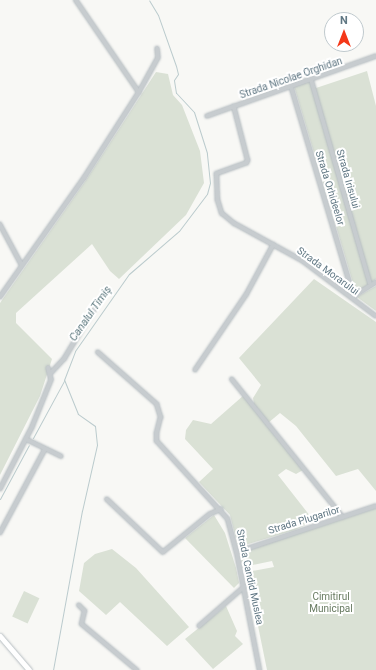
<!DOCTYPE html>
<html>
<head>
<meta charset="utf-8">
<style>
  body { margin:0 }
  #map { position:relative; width:376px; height:670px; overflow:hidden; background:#f8f8f5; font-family:Roboto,sans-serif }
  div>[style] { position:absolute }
  .green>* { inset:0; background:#dae1d5; transform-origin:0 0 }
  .stream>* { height:1px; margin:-0.5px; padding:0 0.5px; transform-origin:0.5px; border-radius:0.5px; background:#bbcbcd }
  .roads { filter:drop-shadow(0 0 1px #b7bec2) drop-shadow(0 0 1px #b7bec2) }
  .street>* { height:3.5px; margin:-1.75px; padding:0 1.75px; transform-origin:1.75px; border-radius:1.75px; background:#c7cccf }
  .secondary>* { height:5px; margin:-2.5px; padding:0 2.5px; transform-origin:2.5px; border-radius:2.5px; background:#fff }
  span { translate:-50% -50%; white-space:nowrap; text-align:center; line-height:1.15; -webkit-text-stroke:4px #fff; paint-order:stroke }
  .street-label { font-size:10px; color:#607783 }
  .park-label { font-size:10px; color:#677a60 }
  .water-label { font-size:11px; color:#5b777d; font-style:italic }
  .north { position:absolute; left:324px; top:12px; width:40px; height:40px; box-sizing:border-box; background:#fff; border:1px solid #bfc9cd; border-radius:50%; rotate:0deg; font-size:11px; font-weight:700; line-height:16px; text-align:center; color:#607783 }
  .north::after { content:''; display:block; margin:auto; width:14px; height:18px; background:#f43819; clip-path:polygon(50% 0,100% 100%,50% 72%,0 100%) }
</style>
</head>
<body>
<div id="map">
  <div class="green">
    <i style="clip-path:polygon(367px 71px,376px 106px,376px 279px,356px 293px,294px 86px,310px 81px,316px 88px)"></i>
    <i style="clip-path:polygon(156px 72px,168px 74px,173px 95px,182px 105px,200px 151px,204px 183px,186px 215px,119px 279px,110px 271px,92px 244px,16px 313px,16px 323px,52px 359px,40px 396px,0 475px,0 303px,86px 180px)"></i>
    <i style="clip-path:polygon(314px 279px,376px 322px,376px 491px,358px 469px,336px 476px,296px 426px,280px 413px,268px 423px,303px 470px,296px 474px,286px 469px,278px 475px,314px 521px,295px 530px,238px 547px,230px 515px,199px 482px,213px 469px,185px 439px,186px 430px,193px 420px,211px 424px,244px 395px,254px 404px,253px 398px,261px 385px,239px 358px)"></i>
    <i style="clip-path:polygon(376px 286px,376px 311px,357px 297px)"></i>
    <i style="clip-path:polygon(376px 508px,376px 670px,267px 670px,247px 572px,274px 567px,272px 561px,243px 567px,239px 553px)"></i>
    <i style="clip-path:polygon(214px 515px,225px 533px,236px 568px,239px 583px,234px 588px,185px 538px)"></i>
    <i style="clip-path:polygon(112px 549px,136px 568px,189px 627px,167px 646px,120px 602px,106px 615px,79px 591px,84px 563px,95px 554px)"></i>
    <i style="left:24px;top:591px;width:17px;height:28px;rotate:25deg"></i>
    <i style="clip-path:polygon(226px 606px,237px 631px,235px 636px,243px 644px,213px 669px,185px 639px)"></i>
  </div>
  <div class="stream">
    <i style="left:33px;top:438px;width:65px;rotate:-61.5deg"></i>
    <i style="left:0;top:499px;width:61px;rotate:-61.8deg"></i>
    <i style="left:53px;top:670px;width:162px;rotate:-79.7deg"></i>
    <i style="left:82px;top:511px;width:68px;rotate:-77.2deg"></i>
    <i style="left:97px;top:445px;width:19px;rotate:-96deg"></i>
    <i style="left:95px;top:426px;width:21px;rotate:-145deg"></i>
    <i style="left:78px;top:414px;width:37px;rotate:-112deg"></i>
    <i style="left:64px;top:380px;width:31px;rotate:-69deg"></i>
    <i style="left:75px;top:351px;width:94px;rotate:-55deg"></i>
    <i style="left:129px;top:274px;width:66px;rotate:-40.7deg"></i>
    <i style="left:179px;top:231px;width:46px;rotate:-52.9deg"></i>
    <i style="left:207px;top:194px;width:11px;rotate:-75deg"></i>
    <i style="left:210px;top:183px;width:30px;rotate:-96deg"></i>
    <i style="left:207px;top:153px;width:43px;rotate:-107.6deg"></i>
    <i style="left:194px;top:112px;width:26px;rotate:-133deg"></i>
    <i style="left:176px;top:93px;width:13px;rotate:-99deg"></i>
    <i style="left:174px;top:80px;width:7px;rotate:-56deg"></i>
    <i style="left:178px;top:74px;width:8px;rotate:-104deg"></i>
    <i style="left:176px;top:66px;width:54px;rotate:-109.4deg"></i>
    <i style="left:158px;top:15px;width:17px;rotate:-121deg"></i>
  </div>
  <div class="roads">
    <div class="street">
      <i style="left:76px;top:0;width:112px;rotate:55.6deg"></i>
      <i style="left:311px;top:78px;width:213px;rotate:73.9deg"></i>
      <i style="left:291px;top:85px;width:220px;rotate:73.4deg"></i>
      <i style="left:234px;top:106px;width:56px;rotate:75.5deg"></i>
      <i style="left:248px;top:160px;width:3px;rotate:108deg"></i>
      <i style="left:247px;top:163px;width:32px;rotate:160deg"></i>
      <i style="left:217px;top:174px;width:26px;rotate:88deg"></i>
      <i style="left:218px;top:200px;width:14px;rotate:73deg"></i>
      <i style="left:222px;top:213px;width:16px;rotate:40deg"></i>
      <i style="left:234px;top:223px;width:79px;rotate:28.8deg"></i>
      <i style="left:303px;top:261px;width:91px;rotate:37deg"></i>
      <i style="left:207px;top:116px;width:179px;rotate:-19.5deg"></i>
      <i style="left:0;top:224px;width:47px;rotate:61.8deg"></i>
      <i style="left:354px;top:296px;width:26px;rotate:-32deg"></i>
      <i style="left:0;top:297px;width:146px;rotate:-54.8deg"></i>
      <i style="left:84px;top:178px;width:102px;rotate:-57.4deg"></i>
      <i style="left:139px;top:92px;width:39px;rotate:-61deg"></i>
      <i style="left:158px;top:58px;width:9px;rotate:-96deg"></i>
      <i style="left:98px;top:352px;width:79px;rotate:41.4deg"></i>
      <i style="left:157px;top:404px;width:14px;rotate:73deg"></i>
      <i style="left:161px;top:417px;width:16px;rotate:104deg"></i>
      <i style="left:157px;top:433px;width:8px;rotate:90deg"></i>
      <i style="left:157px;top:441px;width:105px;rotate:47.7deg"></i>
      <i style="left:228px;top:519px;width:34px;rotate:75deg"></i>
      <i style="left:237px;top:552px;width:120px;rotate:79deg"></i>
      <i style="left:195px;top:370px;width:91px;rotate:-55.8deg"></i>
      <i style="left:246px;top:295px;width:57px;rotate:-61.6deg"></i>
      <i style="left:50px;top:374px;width:21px;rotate:-47deg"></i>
      <i style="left:64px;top:359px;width:62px;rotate:-58.9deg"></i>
      <i style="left:232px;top:379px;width:177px;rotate:51.2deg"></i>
      <i style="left:26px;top:439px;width:39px;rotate:26deg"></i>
      <i style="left:0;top:489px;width:70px;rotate:-62.7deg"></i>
      <i style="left:32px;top:427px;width:51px;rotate:-68deg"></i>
      <i style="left:51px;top:380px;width:12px;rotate:-104deg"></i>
      <i style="left:107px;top:499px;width:77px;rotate:43.4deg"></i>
      <i style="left:163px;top:552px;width:60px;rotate:-39deg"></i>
      <i style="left:210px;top:514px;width:12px;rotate:-24deg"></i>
      <i style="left:0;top:533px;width:95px;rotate:-61.8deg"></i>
      <i style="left:237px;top:552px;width:146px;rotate:-18.3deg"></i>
      <i style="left:79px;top:605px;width:8px;rotate:45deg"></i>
      <i style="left:85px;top:611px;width:13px;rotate:103deg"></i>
      <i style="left:82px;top:624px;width:72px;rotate:39.9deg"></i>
      <i style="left:199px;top:626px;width:60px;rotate:-40.9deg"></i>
    </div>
    <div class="secondary">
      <i style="left:0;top:636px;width:45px;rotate:49.5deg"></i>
    </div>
  </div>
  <div class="street-label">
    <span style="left:291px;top:78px;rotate:-19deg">Strada Nicolae Orghidan</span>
    <span style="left:348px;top:179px;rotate:74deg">Strada Irisului</span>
    <span style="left:330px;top:188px;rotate:73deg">Strada Orhideelor</span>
    <span style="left:328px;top:271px;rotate:36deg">Strada Morarului</span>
    <span style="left:304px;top:520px;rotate:-17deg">Strada Plugarilor</span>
    <span style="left:250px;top:577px;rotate:78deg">Strada Candid Muslea</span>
  </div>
  <div class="park-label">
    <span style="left:331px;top:602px">Cimitirul<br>Municipal</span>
  </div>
  <div class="water-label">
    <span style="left:91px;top:314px;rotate:-55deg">Canalul Timiș</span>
  </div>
  <div class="north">N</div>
</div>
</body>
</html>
